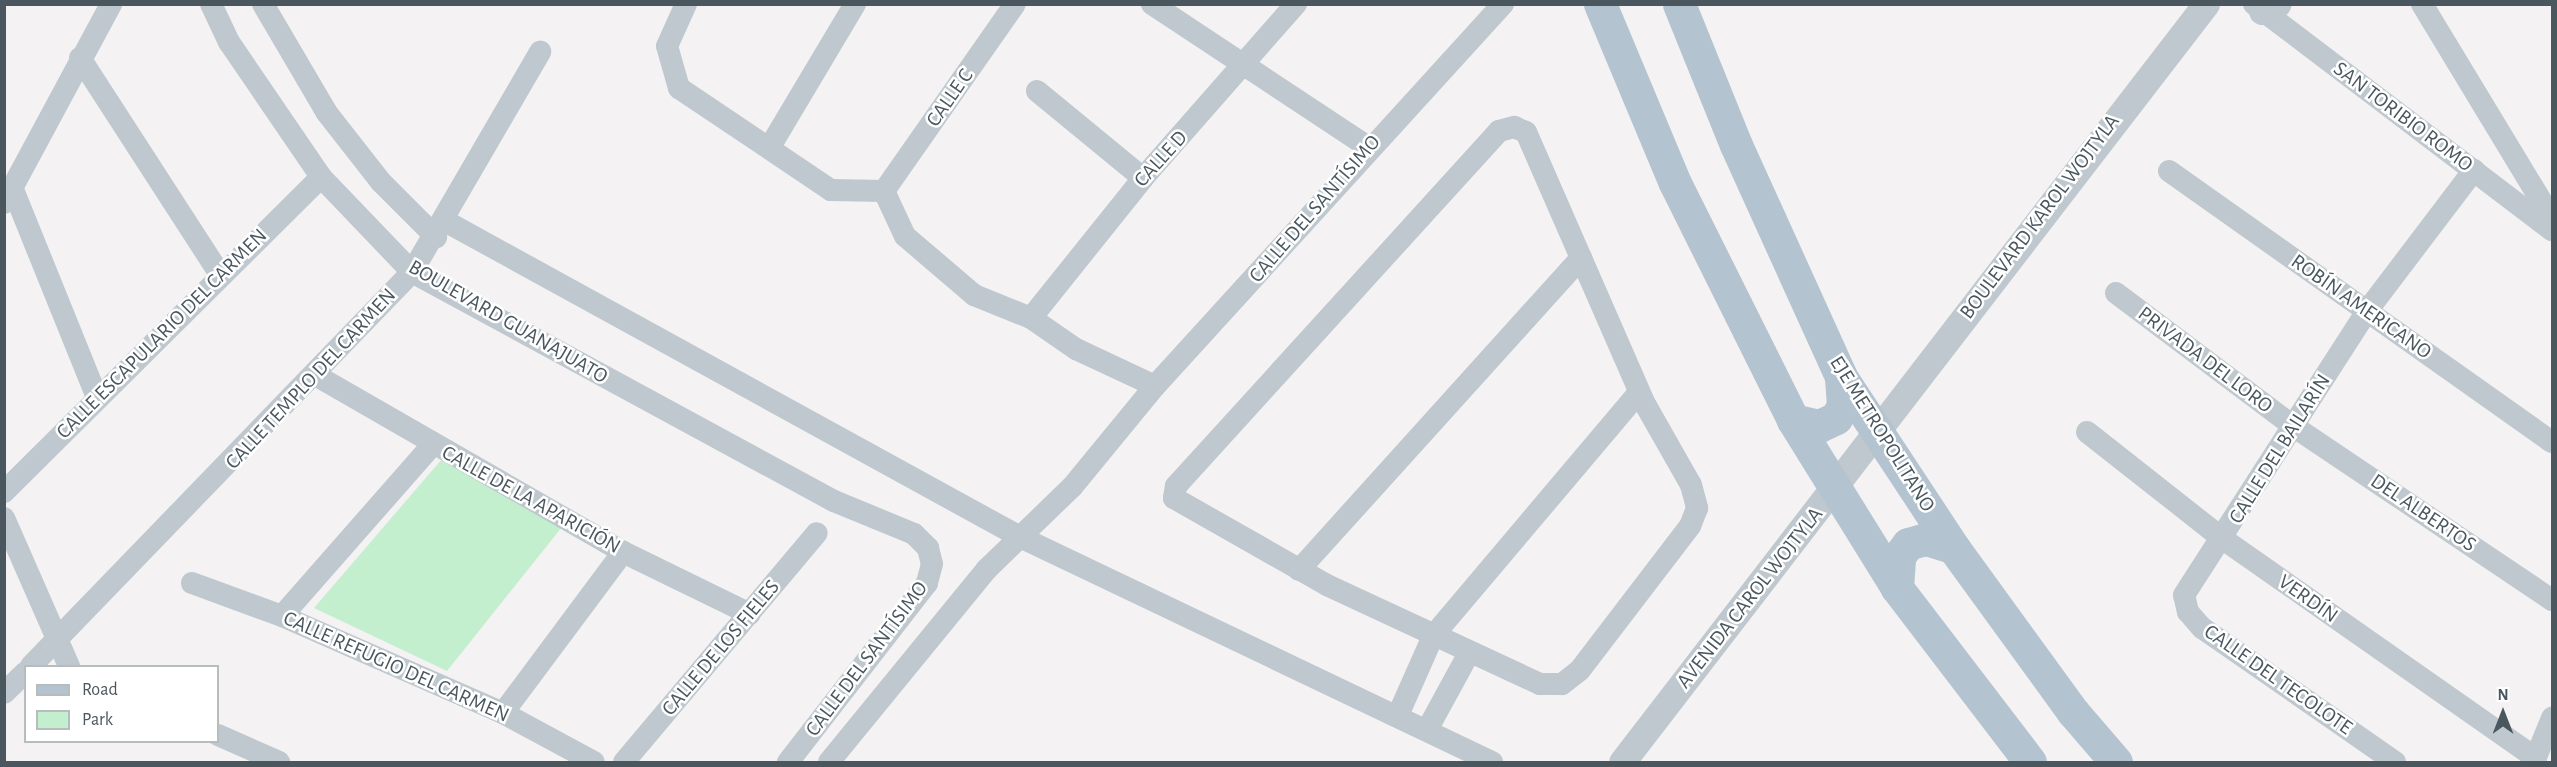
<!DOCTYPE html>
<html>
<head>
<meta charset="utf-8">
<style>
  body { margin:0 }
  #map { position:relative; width:2557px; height:767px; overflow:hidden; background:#f4f2f2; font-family:"Alegreya Sans",sans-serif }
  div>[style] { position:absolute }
  .green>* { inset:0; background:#c3efcf }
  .minor>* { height:22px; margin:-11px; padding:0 11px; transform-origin:11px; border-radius:11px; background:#bec8ce }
  .tertiary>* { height:27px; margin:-13.5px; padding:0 13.5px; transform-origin:13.5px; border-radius:13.5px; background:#bec8ce }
  .primary>* { height:33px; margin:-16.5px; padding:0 16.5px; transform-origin:16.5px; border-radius:16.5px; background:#b3c4d0 }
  span { translate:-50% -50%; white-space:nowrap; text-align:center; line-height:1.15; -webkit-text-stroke:5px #fff; paint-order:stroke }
  .street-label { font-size:21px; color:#4a575f }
  .frame { position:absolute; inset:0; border:6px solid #4a575f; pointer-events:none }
  .legend { position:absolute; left:24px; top:665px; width:195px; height:78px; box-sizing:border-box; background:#fff; border:2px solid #b7bcbf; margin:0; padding:8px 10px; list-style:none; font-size:18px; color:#4a575f }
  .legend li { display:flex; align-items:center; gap:12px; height:30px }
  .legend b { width:30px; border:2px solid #b7bcbf }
  .north { position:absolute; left:2473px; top:683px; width:60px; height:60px; -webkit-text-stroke:4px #fff; paint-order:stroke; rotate:0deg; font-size:16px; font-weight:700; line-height:24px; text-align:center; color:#4a575f }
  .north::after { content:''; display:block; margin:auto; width:21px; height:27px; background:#4a575f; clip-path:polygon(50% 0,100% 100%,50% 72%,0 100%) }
</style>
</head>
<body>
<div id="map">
  <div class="green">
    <i style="clip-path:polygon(442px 459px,566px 522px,447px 671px,314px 608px)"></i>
  </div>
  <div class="minor">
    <i style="left:211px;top:4px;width:42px;rotate:64.7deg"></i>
    <i style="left:229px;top:42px;width:163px;rotate:55.7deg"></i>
    <i style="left:321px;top:177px;width:132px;rotate:46.2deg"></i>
    <i style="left:412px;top:272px;width:480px;rotate:28.5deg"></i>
    <i style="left:834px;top:501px;width:87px;rotate:22.4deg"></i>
    <i style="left:914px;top:534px;width:20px;rotate:45deg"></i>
    <i style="left:928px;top:548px;width:16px;rotate:76deg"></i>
    <i style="left:932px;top:564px;width:20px;rotate:105deg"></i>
    <i style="left:927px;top:583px;width:227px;rotate:127.8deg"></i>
    <i style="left:263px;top:4px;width:126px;rotate:59.6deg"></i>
    <i style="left:327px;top:113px;width:88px;rotate:52deg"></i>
    <i style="left:381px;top:182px;width:78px;rotate:45deg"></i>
    <i style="left:686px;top:4px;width:46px;rotate:114.3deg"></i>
    <i style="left:667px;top:46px;width:44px;rotate:74.1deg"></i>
    <i style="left:679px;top:88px;width:183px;rotate:33.9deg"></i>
    <i style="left:831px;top:190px;width:53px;rotate:1.1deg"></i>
    <i style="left:1152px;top:4px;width:259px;rotate:33.5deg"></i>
    <i style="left:2254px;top:4px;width:374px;rotate:37.2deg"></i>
    <i style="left:2422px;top:4px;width:251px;rotate:58.8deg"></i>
    <i style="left:80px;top:58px;width:256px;rotate:57.1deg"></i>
    <i style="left:1037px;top:91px;width:137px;rotate:39.4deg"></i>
    <i style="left:1514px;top:127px;width:13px;rotate:23deg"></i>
    <i style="left:1526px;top:132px;width:297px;rotate:66.4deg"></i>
    <i style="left:1645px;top:404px;width:93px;rotate:60.4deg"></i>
    <i style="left:1691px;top:485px;width:24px;rotate:75deg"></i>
    <i style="left:1697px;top:508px;width:19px;rotate:111deg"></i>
    <i style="left:1690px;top:526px;width:181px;rotate:127.4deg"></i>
    <i style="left:1580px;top:670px;width:23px;rotate:142deg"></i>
    <i style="left:1562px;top:684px;width:22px;rotate:180deg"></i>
    <i style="left:1540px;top:684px;width:235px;rotate:-155.1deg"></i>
    <i style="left:1327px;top:585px;width:176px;rotate:-150.4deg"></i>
    <i style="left:1174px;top:498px;width:12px;rotate:-81deg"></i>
    <i style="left:1176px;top:486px;width:480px;rotate:-47.7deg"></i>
    <i style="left:1499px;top:131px;width:16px;rotate:-15deg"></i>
    <i style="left:771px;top:145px;width:164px;rotate:-59.2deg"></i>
    <i style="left:2169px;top:171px;width:469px;rotate:35.3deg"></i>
    <i style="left:884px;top:191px;width:50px;rotate:65deg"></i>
    <i style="left:905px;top:236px;width:91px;rotate:40.5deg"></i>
    <i style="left:974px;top:295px;width:61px;rotate:22deg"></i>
    <i style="left:1031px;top:318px;width:55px;rotate:34.6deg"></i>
    <i style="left:1076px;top:349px;width:87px;rotate:25.1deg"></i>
    <i style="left:1155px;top:386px;width:517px;rotate:-47.67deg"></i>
    <i style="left:884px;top:191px;width:228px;rotate:-55deg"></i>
    <i style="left:14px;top:192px;width:221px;rotate:68deg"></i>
    <i style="left:4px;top:203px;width:226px;rotate:-61.7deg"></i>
    <i style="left:445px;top:221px;width:656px;rotate:28.79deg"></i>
    <i style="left:1020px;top:537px;width:523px;rotate:25.49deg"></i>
    <i style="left:2116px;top:293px;width:221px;rotate:36.9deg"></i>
    <i style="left:2293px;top:426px;width:312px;rotate:33.9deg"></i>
    <i style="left:1031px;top:318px;width:179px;rotate:-51.3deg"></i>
    <i style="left:1143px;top:178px;width:232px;rotate:-48.7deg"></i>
    <i style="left:317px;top:376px;width:353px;rotate:29.9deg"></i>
    <i style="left:623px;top:552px;width:141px;rotate:26deg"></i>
    <i style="left:2087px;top:432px;width:173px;rotate:38.2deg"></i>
    <i style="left:2223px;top:539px;width:382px;rotate:35deg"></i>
    <i style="left:4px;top:492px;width:447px;rotate:-44.8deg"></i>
    <i style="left:4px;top:518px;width:162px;rotate:66.3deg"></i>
    <i style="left:1299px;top:570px;width:421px;rotate:-47.9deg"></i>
    <i style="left:192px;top:583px;width:96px;rotate:20.1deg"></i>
    <i style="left:282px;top:616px;width:241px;rotate:23.7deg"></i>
    <i style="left:503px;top:713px;width:103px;rotate:28.3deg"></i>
    <i style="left:282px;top:616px;width:227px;rotate:-48.7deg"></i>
    <i style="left:31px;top:666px;width:548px;rotate:-45.96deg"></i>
    <i style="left:412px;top:272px;width:255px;rotate:-59.8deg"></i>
    <i style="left:4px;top:693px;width:30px;rotate:-44deg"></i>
    <i style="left:503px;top:713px;width:201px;rotate:-53.3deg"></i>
    <i style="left:1398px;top:715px;width:86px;rotate:-66.1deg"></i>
    <i style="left:1433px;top:636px;width:319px;rotate:-49.8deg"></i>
    <i style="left:1427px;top:730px;width:88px;rotate:-61.4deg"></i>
    <i style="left:218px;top:735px;width:67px;rotate:23.9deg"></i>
    <i style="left:624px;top:762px;width:299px;rotate:-49.9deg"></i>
    <i style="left:829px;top:762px;width:249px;rotate:-50.7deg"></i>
    <i style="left:987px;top:569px;width:118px;rotate:-44deg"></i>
    <i style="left:1072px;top:487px;width:131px;rotate:-50.6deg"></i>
    <i style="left:2395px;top:762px;width:235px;rotate:-145.2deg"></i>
    <i style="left:2202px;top:628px;width:21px;rotate:-131deg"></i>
    <i style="left:2188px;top:612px;width:17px;rotate:-103deg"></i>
    <i style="left:2184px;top:595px;width:338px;rotate:-57.2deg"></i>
    <i style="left:2367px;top:311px;width:177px;rotate:-52.8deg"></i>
    <i style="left:2534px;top:762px;width:48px;rotate:-67.8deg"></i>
  </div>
  <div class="tertiary">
    <i style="left:2262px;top:11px;width:17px;rotate:-25deg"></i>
    <i style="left:1622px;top:762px;width:957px;rotate:-52.39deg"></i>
  </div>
  <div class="primary">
    <i style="left:1600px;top:4px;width:194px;rotate:67.3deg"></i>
    <i style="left:1675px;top:183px;width:265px;rotate:63.5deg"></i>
    <i style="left:1793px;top:420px;width:198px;rotate:58.2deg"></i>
    <i style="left:1897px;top:588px;width:219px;rotate:52.6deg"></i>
    <i style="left:1679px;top:4px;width:152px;rotate:68deg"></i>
    <i style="left:1736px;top:145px;width:255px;rotate:65.6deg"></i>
    <i style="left:1841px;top:377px;width:204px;rotate:56.6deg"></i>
    <i style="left:1953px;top:547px;width:204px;rotate:54deg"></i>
    <i style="left:2073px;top:712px;width:66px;rotate:49.3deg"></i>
    <i style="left:1793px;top:420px;width:27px;rotate:13deg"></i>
    <i style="left:1819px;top:426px;width:19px;rotate:-25deg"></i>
    <i style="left:1836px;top:418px;width:14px;rotate:-60deg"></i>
    <i style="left:1843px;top:406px;width:29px;rotate:-94deg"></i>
    <i style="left:1897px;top:588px;width:32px;rotate:-86deg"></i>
    <i style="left:1899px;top:556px;width:15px;rotate:-53deg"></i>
    <i style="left:1908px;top:544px;width:19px;rotate:-16deg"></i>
    <i style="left:1926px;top:539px;width:28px;rotate:17deg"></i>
  </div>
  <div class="street-label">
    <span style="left:950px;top:98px;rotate:-55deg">CALLE C</span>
    <span style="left:2403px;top:117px;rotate:37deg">SAN TORIBIO ROMO</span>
    <span style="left:1161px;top:159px;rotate:-48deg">CALLE D</span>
    <span style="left:1315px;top:209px;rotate:-49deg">CALLE DEL SANTÍSIMO</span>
    <span style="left:2040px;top:217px;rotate:-53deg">BOULEVARD KAROL WOJTYLA</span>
    <span style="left:2361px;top:307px;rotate:35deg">ROBÍN AMERICANO</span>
    <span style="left:508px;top:322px;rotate:30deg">BOULEVARD GUANAJUATO</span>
    <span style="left:162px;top:334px;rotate:-45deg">CALLE ESCAPULARIO DEL CARMEN</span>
    <span style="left:2205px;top:360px;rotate:37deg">PRIVADA DEL LORO</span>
    <span style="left:311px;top:379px;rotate:-47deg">CALLE TEMPLO DEL CARMEN</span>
    <span style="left:1882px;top:434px;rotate:58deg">EJE METROPOLITANO</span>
    <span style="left:2280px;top:449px;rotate:-58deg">CALLE DEL BAILARÍN</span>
    <span style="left:531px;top:500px;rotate:29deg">CALLE DE LA APARICIÓN</span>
    <span style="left:2423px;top:513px;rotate:34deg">DEL ALBERTOS</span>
    <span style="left:1750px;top:598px;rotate:-52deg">AVENIDA CAROL WOJTYLA</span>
    <span style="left:2308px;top:599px;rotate:35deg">VERDÍN</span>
    <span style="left:721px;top:648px;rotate:-50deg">CALLE DE LOS FIELES</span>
    <span style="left:867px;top:659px;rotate:-53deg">CALLE DEL SANTÍSIMO</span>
    <span style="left:396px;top:667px;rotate:24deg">CALLE REFUGIO DEL CARMEN</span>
    <span style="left:2278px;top:680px;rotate:35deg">CALLE DEL TECOLOTE</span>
  </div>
  <div class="frame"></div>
  <ul class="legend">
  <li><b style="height:8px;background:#b3c4d0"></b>Road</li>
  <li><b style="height:16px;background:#c3efcf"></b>Park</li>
  </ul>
  <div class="north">N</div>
</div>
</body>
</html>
